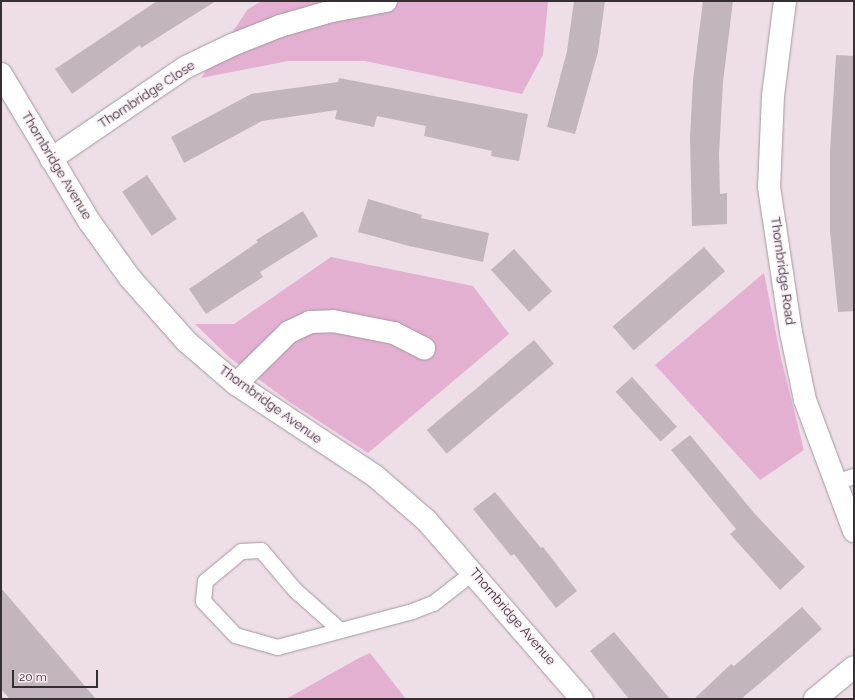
<!DOCTYPE html>
<html>
<head>
<meta charset="utf-8">
<style>
  body { margin:0 }
  #map { position:relative; width:855px; height:700px; overflow:hidden; background:#eddee8; font-family:Raleway,sans-serif }
  div>[style] { position:absolute }
  .green>* { inset:0; background:#e4b0d2 }
  .building>* { inset:0; background:#c3b5be; transform-origin:0 0 }
  .roads { filter:drop-shadow(0 0 1px #a598a0) drop-shadow(0 0 1px #a598a0) }
  .service>* { height:15px; margin:-7.5px; padding:0 7.5px; transform-origin:7.5px; border-radius:7.5px; background:#fff }
  .minor>* { height:22px; margin:-11px; padding:0 11px; transform-origin:11px; border-radius:11px; background:#fff }
  span { translate:-50% -50%; white-space:nowrap; text-align:center; line-height:1.15; -webkit-text-stroke:3px #faecf5; paint-order:stroke }
  .street-label { font-size:13px; color:#352f33 }
  .frame { position:absolute; inset:0; border:2px solid #352f33; pointer-events:none }
  .scale { position:absolute; left:12px; top:670px; width:86px; height:18px; box-sizing:border-box; border:2px solid #352f33; border-top:0; padding-left:5px; font-size:12px; line-height:14px; white-space:nowrap; color:#352f33; -webkit-text-stroke:3px #faecf5; paint-order:stroke }
</style>
</head>
<body>
<div id="map">
  <div class="green">
    <i style="clip-path:polygon(262px 1px,548px 1px,543px 55px,522px 94px,365px 61px,288px 61px,201px 78px,248px 9px)"></i>
    <i style="clip-path:polygon(331px 257px,473px 286px,509px 334px,368px 453px,288px 401px,230px 358px,195px 324px,234px 324px)"></i>
    <i style="clip-path:polygon(764px 273px,781px 358px,804px 450px,760px 480px,655px 365px)"></i>
    <i style="clip-path:polygon(370px 653px,406px 699px,286px 699px,359px 658px)"></i>
  </div>
  <div class="building">
    <i style="clip-path:polygon(157px 1px,216px 1px,141px 48px,140px 45px,72px 94px,55px 69px)"></i>
    <i style="clip-path:polygon(574px 1px,605px 1px,598px 52px,575px 134px,547px 127px,567px 51px)"></i>
    <i style="clip-path:polygon(703px 1px,733px 1px,723px 82px,719px 154px,720px 194px,727px 193px,727px 224px,692px 226px,690px 138px,693px 80px)"></i>
    <i style="clip-path:polygon(836px 55px,854px 56px,854px 311px,838px 312px,830px 232px,830px 150px)"></i>
    <i style="clip-path:polygon(339px 78px,528px 114px,519px 161px,491px 156px,492px 151px,424px 136px,426px 126px,377px 116px,374px 127px,335px 119px,337px 110px,262px 121px,184px 163px,171px 137px,251px 94px,338px 82px)"></i>
    <i style="left:147px;top:175px;width:53px;height:30px;rotate:56deg"></i>
    <i style="clip-path:polygon(368px 199px,422px 215px,421px 218px,489px 233px,483px 262px,409px 246px,358px 232px)"></i>
    <i style="clip-path:polygon(303px 211px,318px 236px,260px 272px,263px 277px,206px 314px,189px 289px,258px 242px,256px 240px)"></i>
    <i style="left:704px;top:247px;width:32px;height:121px;rotate:49deg"></i>
    <i style="left:514px;top:249px;width:57px;height:31px;rotate:48deg"></i>
    <i style="left:534px;top:340px;width:31px;height:140px;rotate:50deg"></i>
    <i style="left:632px;top:377px;width:67px;height:22px;rotate:48deg"></i>
    <i style="clip-path:polygon(690px 435px,754px 513px,805px 567px,780px 590px,730px 534px,736px 529px,671px 450px)"></i>
    <i style="clip-path:polygon(495px 492px,541px 548px,543px 547px,577px 591px,556px 608px,514px 554px,511px 556px,473px 509px)"></i>
    <i style="clip-path:polygon(1px 588px,96px 699px,10px 699px,1px 689px)"></i>
    <i style="clip-path:polygon(802px 607px,822px 629px,766px 678px,741px 699px,694px 699px,731px 664px,734px 666px)"></i>
    <i style="clip-path:polygon(614px 632px,670px 699px,629px 699px,590px 651px)"></i>
  </div>
  <div class="roads">
    <div class="service">
      <i style="left:835px;top:482px;width:20px;rotate:-18deg"></i>
      <i style="left:340px;top:630px;width:60px;rotate:-138.4deg"></i>
      <i style="left:295px;top:590px;width:52px;rotate:-130.4deg"></i>
      <i style="left:261px;top:550px;width:20px;rotate:177deg"></i>
      <i style="left:241px;top:551px;width:47px;rotate:140.2deg"></i>
      <i style="left:205px;top:581px;width:20px;rotate:96deg"></i>
      <i style="left:203px;top:601px;width:47px;rotate:46.7deg"></i>
      <i style="left:235px;top:635px;width:44px;rotate:15.9deg"></i>
      <i style="left:277px;top:647px;width:140px;rotate:-14.9deg"></i>
      <i style="left:412px;top:611px;width:22px;rotate:-21deg"></i>
      <i style="left:433px;top:603px;width:51px;rotate:-37.8deg"></i>
    </div>
    <div class="minor">
      <i style="left:785px;top:1px;width:96px;rotate:97.2deg"></i>
      <i style="left:773px;top:96px;width:91px;rotate:92.5deg"></i>
      <i style="left:769px;top:187px;width:147px;rotate:81.4deg"></i>
      <i style="left:791px;top:332px;width:69px;rotate:78.4deg"></i>
      <i style="left:805px;top:400px;width:140px;rotate:69.5deg"></i>
      <i style="left:1px;top:74px;width:171px;rotate:59.1deg"></i>
      <i style="left:89px;top:221px;width:70px;rotate:54.3deg"></i>
      <i style="left:130px;top:278px;width:86px;rotate:48.3deg"></i>
      <i style="left:187px;top:342px;width:65px;rotate:40.6deg"></i>
      <i style="left:236px;top:384px;width:167px;rotate:33.5deg"></i>
      <i style="left:375px;top:476px;width:69px;rotate:40.9deg"></i>
      <i style="left:427px;top:521px;width:236px;rotate:49deg"></i>
      <i style="left:51px;top:159px;width:163px;rotate:-34.3deg"></i>
      <i style="left:186px;top:67px;width:51px;rotate:-25.6deg"></i>
      <i style="left:232px;top:45px;width:52px;rotate:-21.6deg"></i>
      <i style="left:280px;top:26px;width:54px;rotate:-16.1deg"></i>
      <i style="left:332px;top:11px;width:55px;rotate:-10.5deg"></i>
      <i style="left:236px;top:384px;width:74px;rotate:-44.5deg"></i>
      <i style="left:289px;top:332px;width:23px;rotate:-25deg"></i>
      <i style="left:310px;top:322px;width:23px;rotate:-2deg"></i>
      <i style="left:333px;top:321px;width:62px;rotate:11.1deg"></i>
      <i style="left:394px;top:333px;width:34px;rotate:27deg"></i>
      <i style="left:815px;top:699px;width:50px;rotate:-39.4deg"></i>
    </div>
  </div>
  <div class="street-label">
    <span style="left:147px;top:95px;rotate:-33deg">Thornbridge Close</span>
    <span style="left:56px;top:166px;rotate:59deg">Thornbridge Avenue</span>
    <span style="left:782px;top:271px;rotate:82deg">Thornbridge Road</span>
    <span style="left:270px;top:405px;rotate:36deg">Thornbridge Avenue</span>
    <span style="left:512px;top:617px;rotate:49deg">Thornbridge Avenue</span>
  </div>
  <div class="frame"></div>
  <div class="scale">20 m</div>
</div>
</body>
</html>
